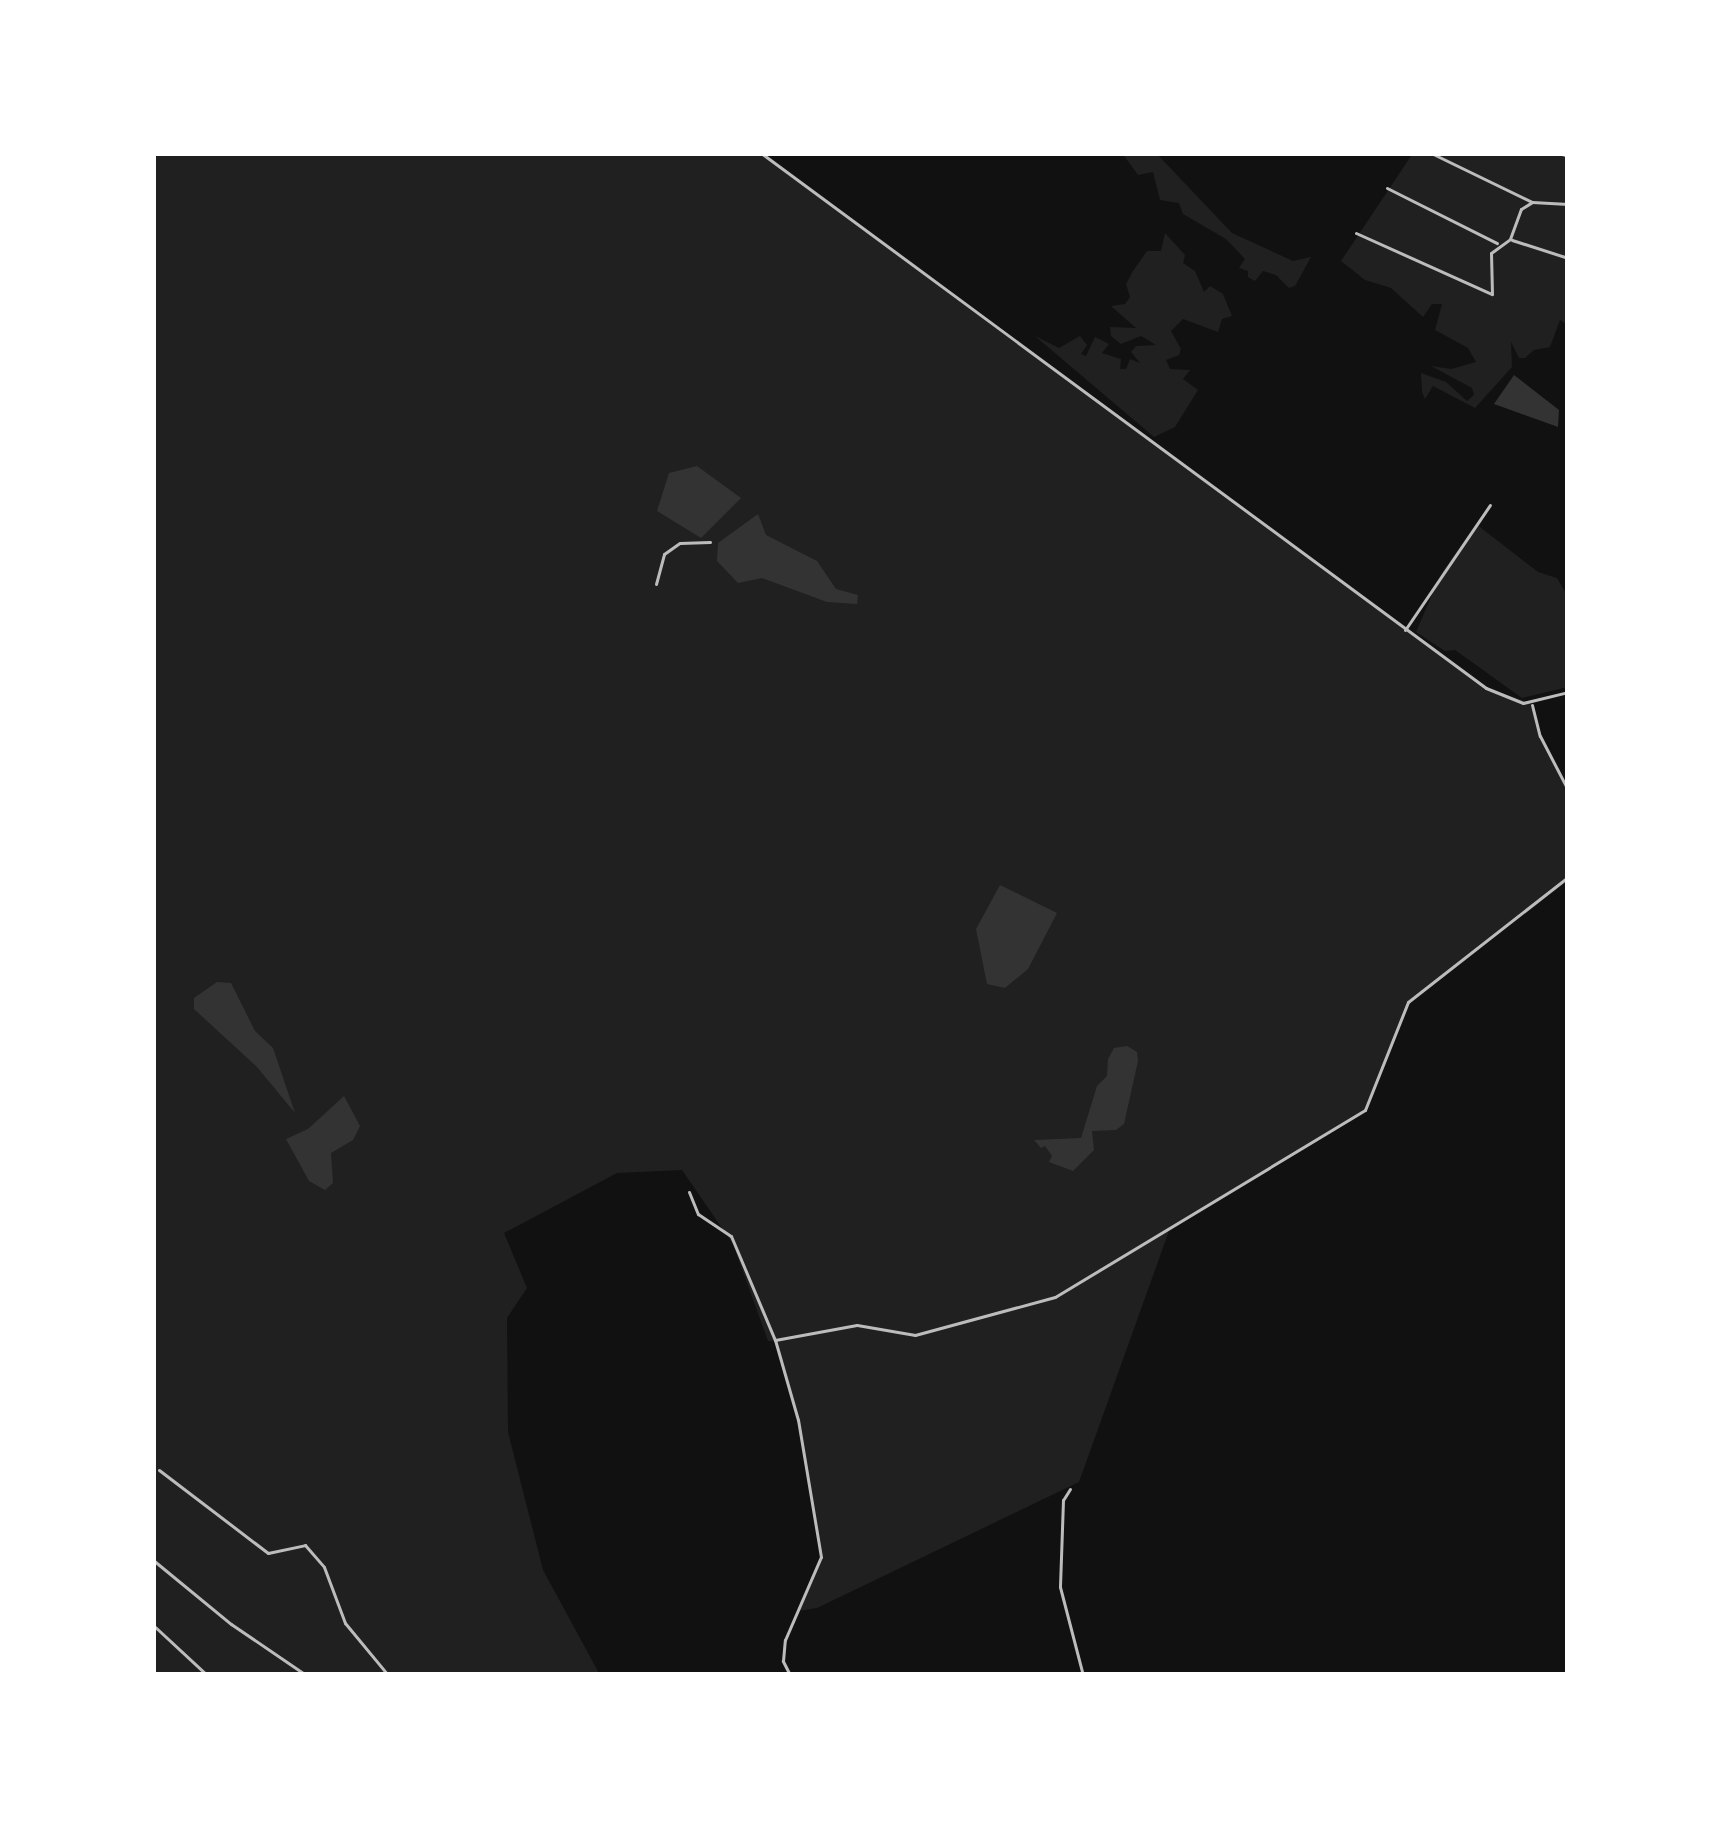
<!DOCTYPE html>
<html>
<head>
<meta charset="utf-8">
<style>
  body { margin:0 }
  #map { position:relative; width:1721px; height:1828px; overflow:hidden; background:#111; font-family:"Fira Sans Condensed",sans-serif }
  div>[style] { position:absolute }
  .green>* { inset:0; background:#202020 }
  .water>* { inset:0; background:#333 }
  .minor>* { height:3px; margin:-1.5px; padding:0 1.5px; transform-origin:1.5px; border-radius:1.5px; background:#bcbcbc }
  .tertiary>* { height:3px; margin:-1.5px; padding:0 1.5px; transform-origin:1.5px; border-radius:1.5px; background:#bcbcbc }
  span { translate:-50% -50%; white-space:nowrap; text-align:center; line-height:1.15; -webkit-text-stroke:9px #fff; paint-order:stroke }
  .frame { position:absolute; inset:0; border:156px solid #fff; pointer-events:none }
</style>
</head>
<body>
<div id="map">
  <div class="green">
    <i style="clip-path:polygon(153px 153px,761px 153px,1486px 688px,1531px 703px,1540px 736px,1568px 790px,1568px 877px,1408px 1002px,1365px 1110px,1169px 1231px,1079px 1482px,817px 1608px,798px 1611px,821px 1557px,798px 1420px,775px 1341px,768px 1341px,733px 1244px,682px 1170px,617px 1173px,504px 1233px,527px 1288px,507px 1318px,508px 1432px,543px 1570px,600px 1675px,153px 1675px)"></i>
    <i style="clip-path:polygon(1122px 153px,1156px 153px,1232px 233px,1293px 261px,1311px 257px,1295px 286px,1289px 288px,1276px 275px,1263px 271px,1255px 281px,1248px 277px,1248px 271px,1239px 268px,1245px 259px,1226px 239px,1183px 214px,1179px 203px,1160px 200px,1153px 172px,1138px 175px)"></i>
    <i style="clip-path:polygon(1413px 153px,1568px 153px,1568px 325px,1560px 320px,1550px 347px,1534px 350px,1525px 358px,1519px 358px,1511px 342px,1512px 367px,1475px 408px,1433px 386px,1425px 399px,1422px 392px,1421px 373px,1446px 382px,1467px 401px,1474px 395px,1472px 388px,1431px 366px,1451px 369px,1476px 362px,1468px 348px,1435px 330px,1442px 304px,1432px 304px,1423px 317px,1391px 288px,1365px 280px,1341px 261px)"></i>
    <i style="clip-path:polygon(1165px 233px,1185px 255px,1183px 263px,1195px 271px,1204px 292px,1210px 286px,1223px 294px,1232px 316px,1222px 319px,1218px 332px,1183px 319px,1171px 331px,1181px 349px,1179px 355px,1166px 360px,1170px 369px,1190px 370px,1183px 379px,1198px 390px,1175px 427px,1154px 437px,1035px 336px,1059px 348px,1080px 336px,1087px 345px,1081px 354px,1086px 356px,1095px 337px,1109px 344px,1102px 353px,1121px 359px,1120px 369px,1126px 369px,1130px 359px,1140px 363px,1131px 352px,1136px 346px,1156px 345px,1141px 336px,1121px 344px,1111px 336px,1110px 327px,1136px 328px,1111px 306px,1125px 304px,1130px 297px,1126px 284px,1133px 271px,1147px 251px,1161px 251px)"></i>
    <i style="clip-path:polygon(1476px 524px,1538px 572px,1557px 578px,1568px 597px,1568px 687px,1522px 698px,1455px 650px,1445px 651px,1416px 632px,1441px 574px)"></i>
  </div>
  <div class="water">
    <i style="clip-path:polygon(1514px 375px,1559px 410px,1558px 427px,1494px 404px)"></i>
    <i style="clip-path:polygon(697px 466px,741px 498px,701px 538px,657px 511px,669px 473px)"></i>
    <i style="clip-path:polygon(758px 514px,766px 535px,817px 561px,836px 589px,858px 595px,857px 604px,827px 602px,762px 578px,738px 583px,717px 561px,718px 543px)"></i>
    <i style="clip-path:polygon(1000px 885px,1057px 913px,1028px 969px,1005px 988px,987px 984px,976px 929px)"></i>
    <i style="clip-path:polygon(217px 982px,231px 983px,255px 1031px,273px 1048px,295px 1113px,257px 1067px,194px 1009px,194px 998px)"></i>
    <i style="clip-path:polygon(1127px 1046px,1137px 1052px,1138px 1061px,1124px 1124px,1116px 1130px,1092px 1131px,1094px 1150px,1073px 1171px,1049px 1162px,1052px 1156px,1045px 1146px,1041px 1148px,1034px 1140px,1081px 1138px,1097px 1086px,1107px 1076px,1108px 1059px,1114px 1048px)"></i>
    <i style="clip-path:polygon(344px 1096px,360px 1126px,353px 1140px,331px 1153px,333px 1183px,325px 1190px,309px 1181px,286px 1139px,308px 1129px)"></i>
  </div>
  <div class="minor">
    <i style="left:1431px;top:153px;width:112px;rotate:25.9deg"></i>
    <i style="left:1532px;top:202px;width:36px;rotate:3deg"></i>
    <i style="left:1559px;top:153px;width:9px;rotate:18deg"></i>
    <i style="left:1387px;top:188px;width:123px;rotate:26.6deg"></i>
    <i style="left:1356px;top:233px;width:149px;rotate:24.2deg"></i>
    <i style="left:1492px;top:294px;width:41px;rotate:-91.4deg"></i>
    <i style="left:1491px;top:253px;width:24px;rotate:-36deg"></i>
    <i style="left:1510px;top:239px;width:32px;rotate:-70deg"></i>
    <i style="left:1521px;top:209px;width:13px;rotate:-32deg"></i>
    <i style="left:1512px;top:240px;width:59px;rotate:17.8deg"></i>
    <i style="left:656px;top:584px;width:31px;rotate:-75deg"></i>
    <i style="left:664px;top:554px;width:19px;rotate:-35deg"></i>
    <i style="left:680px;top:543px;width:30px;rotate:-2deg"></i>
    <i style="left:1405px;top:630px;width:151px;rotate:-55.8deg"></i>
    <i style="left:689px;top:1192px;width:24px;rotate:68deg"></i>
    <i style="left:698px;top:1214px;width:40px;rotate:34deg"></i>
    <i style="left:731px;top:1236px;width:113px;rotate:67.1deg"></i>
    <i style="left:159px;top:1470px;width:137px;rotate:37.3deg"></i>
    <i style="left:268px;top:1553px;width:38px;rotate:-12deg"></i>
    <i style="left:305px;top:1545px;width:29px;rotate:49deg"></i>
    <i style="left:324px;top:1567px;width:60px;rotate:69.4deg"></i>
    <i style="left:345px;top:1623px;width:67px;rotate:50.4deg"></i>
    <i style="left:1070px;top:1489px;width:13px;rotate:122deg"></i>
    <i style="left:1063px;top:1500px;width:87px;rotate:92deg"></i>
    <i style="left:1060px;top:1587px;width:91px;rotate:75.4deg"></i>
    <i style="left:153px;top:1560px;width:101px;rotate:39.4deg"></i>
    <i style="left:231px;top:1624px;width:91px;rotate:34.2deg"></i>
    <i style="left:153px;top:1625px;width:74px;rotate:42.8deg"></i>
  </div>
  <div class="tertiary">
    <i style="left:761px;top:153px;width:901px;rotate:36.42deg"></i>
    <i style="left:1486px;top:688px;width:40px;rotate:22deg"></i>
    <i style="left:1523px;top:703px;width:46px;rotate:-13.7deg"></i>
    <i style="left:1532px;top:705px;width:32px;rotate:76deg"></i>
    <i style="left:1540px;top:736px;width:61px;rotate:62.6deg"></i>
    <i style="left:790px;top:1675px;width:16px;rotate:-117deg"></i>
    <i style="left:783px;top:1661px;width:21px;rotate:-85deg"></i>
    <i style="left:785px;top:1640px;width:90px;rotate:-66.6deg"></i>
    <i style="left:821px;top:1557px;width:139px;rotate:-99.5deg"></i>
    <i style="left:798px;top:1420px;width:83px;rotate:-106deg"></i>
    <i style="left:775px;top:1340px;width:83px;rotate:-10.4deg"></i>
    <i style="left:857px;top:1325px;width:59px;rotate:9.8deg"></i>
    <i style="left:915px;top:1335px;width:145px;rotate:-15.2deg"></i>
    <i style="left:1055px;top:1297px;width:362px;rotate:-31.1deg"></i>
    <i style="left:1365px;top:1110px;width:116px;rotate:-68.3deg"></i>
    <i style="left:1408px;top:1002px;width:203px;rotate:-38deg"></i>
  </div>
  <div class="frame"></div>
</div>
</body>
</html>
